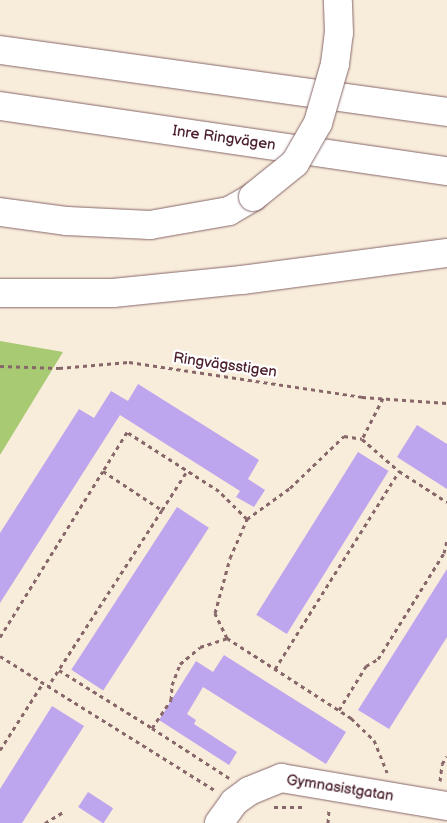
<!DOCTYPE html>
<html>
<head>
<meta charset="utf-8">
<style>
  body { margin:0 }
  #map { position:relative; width:447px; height:823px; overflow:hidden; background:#f8ecdb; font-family:"Balsamiq Sans",sans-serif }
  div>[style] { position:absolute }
  .green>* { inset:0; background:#a8ca72 }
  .building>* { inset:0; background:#bda6ed; transform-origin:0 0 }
  .path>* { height:3px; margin-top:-1.5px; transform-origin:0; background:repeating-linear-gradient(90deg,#876769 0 4px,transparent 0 8px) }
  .roads { filter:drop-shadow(0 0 1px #876769) drop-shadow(0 0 1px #876769) }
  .minor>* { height:28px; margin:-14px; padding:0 14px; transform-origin:14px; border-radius:14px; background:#fff }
  .highway>* { height:28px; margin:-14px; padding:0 14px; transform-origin:14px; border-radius:14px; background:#fff }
  .bridges { filter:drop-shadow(0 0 1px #876769) drop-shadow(0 0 1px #876769) }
  .highway-bridge>* { height:28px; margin:-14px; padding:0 14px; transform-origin:14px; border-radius:14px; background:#fff }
  span { translate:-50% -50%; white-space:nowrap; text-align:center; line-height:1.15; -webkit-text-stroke:4.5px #fff; paint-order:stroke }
  .street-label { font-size:15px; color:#4a1f2b }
</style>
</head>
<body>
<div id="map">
  <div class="green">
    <i style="clip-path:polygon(0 341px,63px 352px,0 455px)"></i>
  </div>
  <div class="building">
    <i style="clip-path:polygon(138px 384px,259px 460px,248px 479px,265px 490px,254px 507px,236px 497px,240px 491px,120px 415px,0 603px,0 533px,79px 409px,94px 418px,111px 391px,128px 401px)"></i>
    <i style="clip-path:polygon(417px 425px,447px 444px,447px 489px,397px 457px)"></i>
    <i style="left:358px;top:452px;width:36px;height:192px;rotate:32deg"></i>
    <i style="left:177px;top:507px;width:38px;height:194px;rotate:33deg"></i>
    <i style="clip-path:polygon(447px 569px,447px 637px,389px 729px,358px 710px)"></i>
    <i style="clip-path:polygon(224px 655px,346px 732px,326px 764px,203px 687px,187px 714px,196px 720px,194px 724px,237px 752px,229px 765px,159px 720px,196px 661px,213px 672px)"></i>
    <i style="clip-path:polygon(52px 706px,84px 726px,22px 823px,0 823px,0 789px)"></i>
    <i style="left:88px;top:792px;width:30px;height:18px;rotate:33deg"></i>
  </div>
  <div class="path">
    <i style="left:0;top:366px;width:59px;rotate:1.9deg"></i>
    <i style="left:59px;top:368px;width:70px;rotate:-4.9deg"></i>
    <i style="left:129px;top:362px;width:236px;rotate:8.5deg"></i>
    <i style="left:362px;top:397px;width:85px;rotate:4deg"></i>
    <i style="left:383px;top:398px;width:46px;rotate:117.1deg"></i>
    <i style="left:362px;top:439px;width:49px;rotate:40.9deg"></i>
    <i style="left:399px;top:471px;width:57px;rotate:32.9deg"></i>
    <i style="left:162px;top:510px;width:46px;rotate:-57.3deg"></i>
    <i style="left:247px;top:519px;width:53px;rotate:-35.8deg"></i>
    <i style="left:290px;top:488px;width:75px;rotate:-43.9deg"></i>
    <i style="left:344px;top:436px;width:18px;rotate:9deg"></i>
    <i style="left:0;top:637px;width:195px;rotate:-58.2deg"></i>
    <i style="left:103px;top:471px;width:71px;rotate:33.5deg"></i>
    <i style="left:162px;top:510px;width:210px;rotate:122.9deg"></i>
    <i style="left:227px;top:638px;width:148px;rotate:32.8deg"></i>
    <i style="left:351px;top:718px;width:32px;rotate:44deg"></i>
    <i style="left:374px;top:740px;width:35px;rotate:68deg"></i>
    <i style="left:0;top:656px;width:255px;rotate:32deg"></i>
    <i style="left:275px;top:669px;width:234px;rotate:-57.9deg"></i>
    <i style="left:59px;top:670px;width:110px;rotate:31.9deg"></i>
    <i style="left:152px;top:728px;width:34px;rotate:-56deg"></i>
    <i style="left:171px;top:700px;width:15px;rotate:-86deg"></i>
    <i style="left:172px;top:685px;width:22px;rotate:-69deg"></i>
    <i style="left:180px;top:664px;width:26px;rotate:-40deg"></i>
    <i style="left:200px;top:647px;width:28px;rotate:-18deg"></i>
    <i style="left:227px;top:638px;width:28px;rotate:-116deg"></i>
    <i style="left:215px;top:613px;width:57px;rotate:-74.7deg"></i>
    <i style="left:230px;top:558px;width:43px;rotate:-66.4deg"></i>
    <i style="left:247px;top:519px;width:40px;rotate:-135deg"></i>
    <i style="left:219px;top:491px;width:109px;rotate:-147.3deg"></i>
    <i style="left:127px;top:432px;width:46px;rotate:121.6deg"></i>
    <i style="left:339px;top:710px;width:52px;rotate:-58.5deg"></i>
    <i style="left:366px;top:666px;width:14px;rotate:-30deg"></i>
    <i style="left:378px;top:659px;width:125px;rotate:-58.1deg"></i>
    <i style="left:444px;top:553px;width:13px;rotate:-77deg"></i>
    <i style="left:152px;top:728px;width:92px;rotate:33deg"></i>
    <i style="left:0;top:750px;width:80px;rotate:-57.3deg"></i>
    <i style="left:440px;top:781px;width:17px;rotate:-83deg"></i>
    <i style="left:442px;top:764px;width:9px;rotate:-58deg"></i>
    <i style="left:274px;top:807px;width:28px"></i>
    <i style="left:45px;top:823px;width:23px;rotate:-31deg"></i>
    <i style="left:328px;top:823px;width:13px;rotate:-86deg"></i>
  </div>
  <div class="roads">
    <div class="minor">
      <i style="left:219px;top:823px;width:26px;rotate:-54deg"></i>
      <i style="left:234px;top:802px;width:19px;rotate:-36deg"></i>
      <i style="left:249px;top:791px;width:35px;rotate:-22deg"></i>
      <i style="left:281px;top:778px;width:168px;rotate:9.6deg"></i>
    </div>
    <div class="highway">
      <i style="left:0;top:50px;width:451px;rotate:7.9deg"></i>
      <i style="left:0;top:106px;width:452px;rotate:8.3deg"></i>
      <i style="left:0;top:212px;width:68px;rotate:7.7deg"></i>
      <i style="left:67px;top:221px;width:83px;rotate:2.8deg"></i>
      <i style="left:150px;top:225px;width:80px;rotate:-10deg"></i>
      <i style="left:229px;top:211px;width:28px;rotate:-30deg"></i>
      <i style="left:0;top:293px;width:113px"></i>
      <i style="left:113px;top:293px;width:130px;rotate:-5.8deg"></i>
      <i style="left:242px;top:280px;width:207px;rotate:-7.5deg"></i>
    </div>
  </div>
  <div class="bridges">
    <div class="highway-bridge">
      <i style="left:253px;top:197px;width:54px;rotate:-39deg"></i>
      <i style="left:295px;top:163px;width:46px;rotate:-60.1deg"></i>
      <i style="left:318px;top:123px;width:61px;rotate:-73.9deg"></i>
      <i style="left:335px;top:64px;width:31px;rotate:-83deg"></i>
      <i style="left:339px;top:33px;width:32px;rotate:-92deg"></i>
    </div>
  </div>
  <div class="street-label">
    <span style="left:224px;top:138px;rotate:8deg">Inre Ringvägen</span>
    <span style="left:225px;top:365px;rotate:8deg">Ringvägsstigen</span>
    <span style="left:340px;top:788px;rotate:9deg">Gymnasistgatan</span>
  </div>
</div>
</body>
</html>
